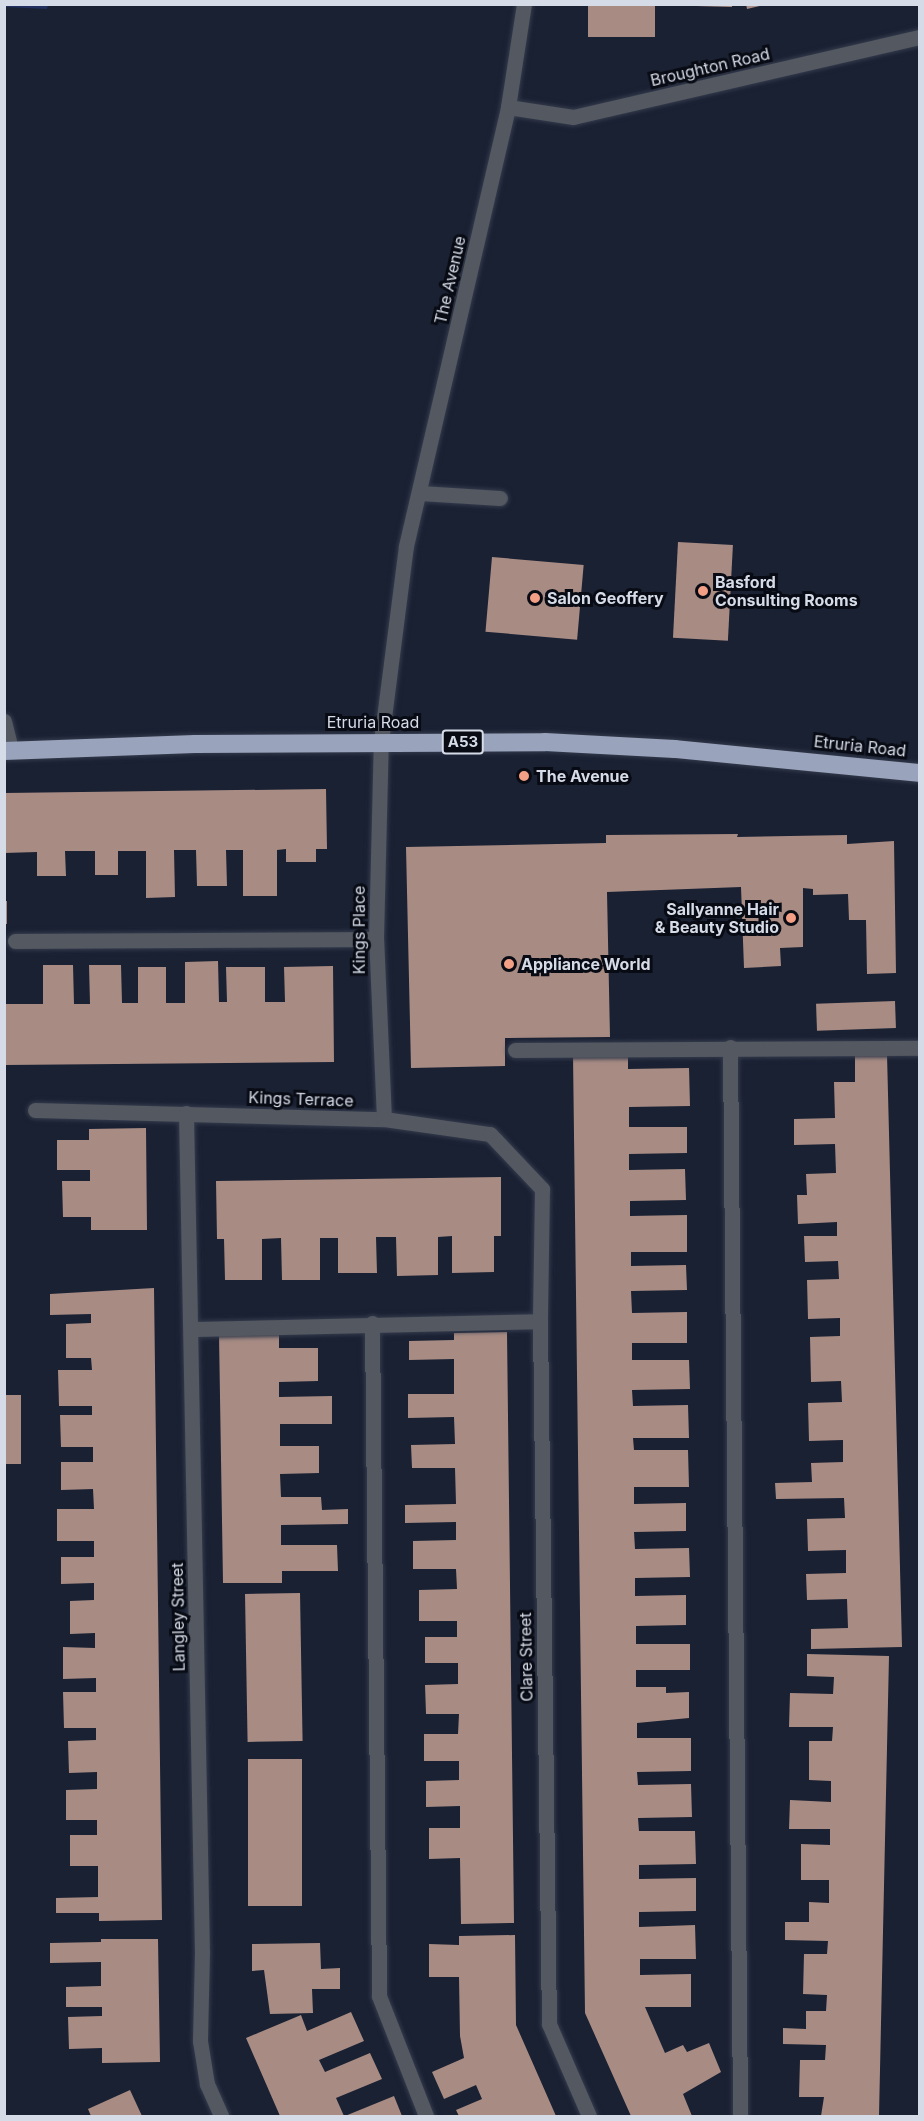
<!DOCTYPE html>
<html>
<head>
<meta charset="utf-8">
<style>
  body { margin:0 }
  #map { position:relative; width:924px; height:2121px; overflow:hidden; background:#1a2133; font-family:Inter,sans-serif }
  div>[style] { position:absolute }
  .green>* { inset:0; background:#21305e }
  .building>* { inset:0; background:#a88c84; transform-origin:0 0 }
  .roads { filter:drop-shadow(0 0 2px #343b4c) drop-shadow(0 0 2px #343b4c) }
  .lane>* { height:15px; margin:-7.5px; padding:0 7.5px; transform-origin:7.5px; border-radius:7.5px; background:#545861 }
  .street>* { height:15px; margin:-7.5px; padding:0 7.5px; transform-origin:7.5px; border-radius:7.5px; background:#545861 }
  .highway>* { height:18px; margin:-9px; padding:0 9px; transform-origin:9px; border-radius:9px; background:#99a3bb }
  .dots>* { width:16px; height:16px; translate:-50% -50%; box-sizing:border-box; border:3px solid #080b13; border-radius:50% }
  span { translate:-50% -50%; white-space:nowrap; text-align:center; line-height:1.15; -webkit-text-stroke:6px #080b13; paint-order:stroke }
  .shield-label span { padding:2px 4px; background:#080b13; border:2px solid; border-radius:4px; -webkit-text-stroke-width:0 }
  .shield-label { font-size:15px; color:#d5dbe7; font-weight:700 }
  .street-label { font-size:16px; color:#d5dbe7 }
  .poi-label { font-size:16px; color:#d5dbe7; font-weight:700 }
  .left { translate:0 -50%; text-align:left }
  .right { translate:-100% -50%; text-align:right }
  .frame { position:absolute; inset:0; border:6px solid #d5dbe7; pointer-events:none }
</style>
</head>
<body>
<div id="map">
  <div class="green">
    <i style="clip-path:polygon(5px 4px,48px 5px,47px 9px,5px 7px)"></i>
  </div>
  <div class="building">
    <i style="left:588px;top:4px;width:67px;height:33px"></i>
    <i style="clip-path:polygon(696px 4px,732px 4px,732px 7px,696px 6px)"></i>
    <i style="clip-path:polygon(746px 4px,764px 4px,764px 5px,747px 9px)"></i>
    <i style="left:678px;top:542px;width:55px;height:96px;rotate:3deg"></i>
    <i style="left:492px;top:557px;width:92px;height:75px;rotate:5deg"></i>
    <i style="clip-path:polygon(326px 789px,327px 849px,316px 849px,316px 862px,286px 862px,286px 849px,277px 850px,277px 896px,243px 896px,243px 850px,226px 850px,227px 886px,197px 886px,196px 850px,174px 850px,175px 897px,146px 898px,146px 851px,118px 851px,118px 875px,95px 875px,95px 851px,65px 851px,66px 876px,37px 876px,37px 852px,4px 853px,4px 793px)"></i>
    <i style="clip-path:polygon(738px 834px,737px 837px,847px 835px,847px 844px,894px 841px,896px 973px,867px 974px,866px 920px,849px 920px,848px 894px,813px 895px,813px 889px,803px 888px,803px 947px,780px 948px,781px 966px,744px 968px,741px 887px,607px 892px,610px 1037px,505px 1038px,505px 1066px,411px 1068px,406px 847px,606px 843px,606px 835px)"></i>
    <i style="left:4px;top:901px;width:3px;height:23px"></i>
    <i style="clip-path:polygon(218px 961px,219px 1002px,227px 1002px,226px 967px,265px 967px,265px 1002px,285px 1002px,284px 967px,333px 966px,334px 1062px,5px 1065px,4px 1004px,43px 1004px,43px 965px,73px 965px,74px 1004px,90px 1004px,89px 965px,121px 965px,122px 1003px,138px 1003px,138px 967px,166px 967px,166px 1003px,185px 1003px,185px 962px)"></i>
    <i style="left:895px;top:1001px;width:27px;height:79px;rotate:88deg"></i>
    <i style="clip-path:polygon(628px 1054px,628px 1069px,689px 1068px,690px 1106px,629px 1107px,629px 1127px,687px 1127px,687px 1153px,629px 1154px,629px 1170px,685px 1169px,686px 1200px,630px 1201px,630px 1216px,687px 1215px,687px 1252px,631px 1252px,631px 1266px,686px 1265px,687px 1290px,631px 1291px,632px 1313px,687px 1312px,687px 1343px,632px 1343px,632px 1360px,689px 1360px,690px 1389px,632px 1390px,633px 1406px,688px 1405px,689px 1438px,633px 1438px,634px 1450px,688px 1450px,689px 1487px,634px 1487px,634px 1504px,686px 1503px,686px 1531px,634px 1532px,635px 1549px,689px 1548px,690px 1577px,635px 1578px,635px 1596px,686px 1595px,686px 1625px,636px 1626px,636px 1644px,690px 1644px,690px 1670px,636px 1670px,636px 1687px,666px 1687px,666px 1693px,689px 1692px,689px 1718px,637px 1723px,637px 1738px,691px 1738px,691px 1771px,637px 1772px,638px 1785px,691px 1784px,692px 1817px,638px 1818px,639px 1831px,695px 1831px,696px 1864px,639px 1865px,639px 1879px,696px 1878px,696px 1911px,639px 1912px,639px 1927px,695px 1925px,696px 1959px,640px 1959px,640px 1975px,691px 1974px,691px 2007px,645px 2007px,665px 2053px,683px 2045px,687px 2052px,709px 2043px,721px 2072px,683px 2094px,692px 2116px,631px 2116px,585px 2013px,573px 1055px)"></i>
    <i style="clip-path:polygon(887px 1054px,902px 1647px,811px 1649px,811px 1629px,848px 1628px,847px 1599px,807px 1600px,806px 1574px,846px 1573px,846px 1550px,808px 1551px,807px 1519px,845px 1518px,844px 1498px,776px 1499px,775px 1483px,812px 1482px,811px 1463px,843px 1462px,843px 1440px,809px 1441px,808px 1403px,842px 1402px,841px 1381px,811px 1382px,810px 1337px,840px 1336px,840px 1318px,808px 1319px,807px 1280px,839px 1279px,838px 1261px,805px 1262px,804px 1236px,837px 1236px,837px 1222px,798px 1224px,797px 1195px,807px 1195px,806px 1174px,836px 1173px,835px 1144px,794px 1145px,794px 1119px,835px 1118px,834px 1082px,855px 1082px,855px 1055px)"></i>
    <i style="clip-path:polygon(146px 1128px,147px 1230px,91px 1230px,91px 1217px,63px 1217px,62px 1181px,90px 1181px,90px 1170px,57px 1170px,57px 1140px,89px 1140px,89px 1129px)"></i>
    <i style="clip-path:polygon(501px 1177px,501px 1236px,494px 1236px,494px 1272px,452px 1273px,452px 1236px,438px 1237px,438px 1275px,397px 1276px,396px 1237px,376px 1237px,377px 1273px,338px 1273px,338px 1238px,320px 1238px,320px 1280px,282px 1280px,281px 1238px,262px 1239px,262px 1280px,225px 1280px,224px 1239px,217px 1239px,216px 1181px)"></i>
    <i style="clip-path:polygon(154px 1288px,162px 1920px,99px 1921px,99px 1913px,56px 1913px,56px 1898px,98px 1897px,98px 1866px,70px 1866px,70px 1835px,97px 1835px,97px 1820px,66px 1820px,66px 1790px,97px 1789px,97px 1772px,69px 1773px,68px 1741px,96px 1740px,96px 1728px,64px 1728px,63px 1692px,96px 1692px,96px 1678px,63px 1679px,63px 1647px,95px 1648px,95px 1633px,70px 1634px,70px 1601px,94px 1600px,94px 1583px,61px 1584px,61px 1557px,94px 1557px,94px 1541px,57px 1541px,57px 1509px,94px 1509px,93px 1489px,61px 1490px,61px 1462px,93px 1462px,93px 1447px,61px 1447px,60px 1415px,92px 1415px,92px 1406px,59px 1406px,58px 1370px,92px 1370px,91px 1358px,66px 1358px,66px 1324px,91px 1323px,91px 1314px,50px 1315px,50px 1294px)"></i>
    <i style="clip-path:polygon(507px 1332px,514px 1923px,461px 1924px,460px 1858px,429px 1859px,429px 1828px,460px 1828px,460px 1806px,426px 1807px,426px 1781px,459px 1780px,459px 1761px,424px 1761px,424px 1734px,458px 1734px,459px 1714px,426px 1714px,425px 1685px,458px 1684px,458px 1663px,425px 1663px,425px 1637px,457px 1637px,457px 1621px,419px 1621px,419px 1590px,457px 1589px,456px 1569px,413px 1569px,413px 1541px,456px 1540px,456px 1522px,405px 1523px,405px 1505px,456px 1504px,455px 1468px,412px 1468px,411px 1445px,455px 1444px,454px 1417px,408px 1418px,408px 1394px,454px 1394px,454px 1359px,409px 1360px,409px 1341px,454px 1340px,454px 1333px)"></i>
    <i style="clip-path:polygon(219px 1335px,279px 1335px,279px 1348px,318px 1348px,318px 1381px,279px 1382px,279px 1397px,332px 1396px,332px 1424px,280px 1424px,280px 1446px,319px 1446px,319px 1473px,280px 1474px,281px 1497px,321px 1497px,322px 1510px,348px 1509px,348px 1524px,281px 1525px,281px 1545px,337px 1545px,338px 1571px,282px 1571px,282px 1583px,223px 1583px)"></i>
    <i style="left:4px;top:1395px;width:17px;height:69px"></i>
    <i style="left:300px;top:1593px;width:148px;height:55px;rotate:89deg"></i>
    <i style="clip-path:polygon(807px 1654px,889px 1656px,879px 2116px,821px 2116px,824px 2097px,799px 2097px,800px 2060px,825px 2060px,826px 2045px,783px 2044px,783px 2028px,806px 2029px,806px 2011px,826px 2011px,827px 1995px,803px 1994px,804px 1954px,827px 1954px,828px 1941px,785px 1940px,785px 1922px,809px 1922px,809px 1902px,829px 1903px,829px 1880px,801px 1880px,801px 1844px,830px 1845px,830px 1829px,789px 1829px,790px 1800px,831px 1802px,831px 1781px,809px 1780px,809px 1741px,832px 1741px,833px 1727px,789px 1727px,790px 1693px,833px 1694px,834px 1677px,807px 1676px)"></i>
    <i style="left:248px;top:1759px;width:54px;height:147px"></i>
    <i style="clip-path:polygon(515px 1935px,516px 2025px,556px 2116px,459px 2116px,456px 2110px,482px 2099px,476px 2085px,444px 2099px,432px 2072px,464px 2058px,460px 2036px,459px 1977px,429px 1977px,429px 1944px,459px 1945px,459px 1936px)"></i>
    <i style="clip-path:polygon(101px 1939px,158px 1939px,160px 2062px,102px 2063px,102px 2048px,69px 2049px,68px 2017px,102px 2016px,102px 2007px,66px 2007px,66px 1987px,101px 1986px,101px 1962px,50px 1963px,50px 1943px,101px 1942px)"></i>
    <i style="clip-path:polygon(320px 1943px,321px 1969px,340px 1968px,340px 1989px,312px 1989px,313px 2013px,270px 2014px,264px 1970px,252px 1971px,252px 1944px)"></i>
    <i style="clip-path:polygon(351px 2012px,364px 2041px,319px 2060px,325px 2072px,370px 2053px,382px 2079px,336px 2098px,344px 2116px,280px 2116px,246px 2038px,301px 2015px,307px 2031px)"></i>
    <i style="clip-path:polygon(130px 2090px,142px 2116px,91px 2116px,88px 2109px)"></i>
    <i style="clip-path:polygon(394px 2096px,402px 2116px,345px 2116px)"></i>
  </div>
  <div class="roads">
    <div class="lane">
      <i style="left:420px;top:493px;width:80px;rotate:3.6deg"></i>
      <i style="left:15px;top:941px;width:361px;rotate:-0.3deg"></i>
      <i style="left:730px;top:1047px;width:1069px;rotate:89.46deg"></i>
      <i style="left:515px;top:1050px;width:405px;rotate:-0.3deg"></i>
      <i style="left:372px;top:1323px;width:673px;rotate:89.4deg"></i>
      <i style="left:379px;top:1996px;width:129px;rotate:68.6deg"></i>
      <i style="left:191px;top:1329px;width:349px;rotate:-1.3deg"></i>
    </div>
    <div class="street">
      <i style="left:508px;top:107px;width:66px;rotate:8.7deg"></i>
      <i style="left:573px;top:117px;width:356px;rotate:-13deg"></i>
      <i style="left:4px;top:721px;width:30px;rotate:76deg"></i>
      <i style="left:35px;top:1110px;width:349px;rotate:1.5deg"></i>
      <i style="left:384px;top:1119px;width:107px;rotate:8.1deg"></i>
      <i style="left:490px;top:1134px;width:76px;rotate:46.6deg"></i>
      <i style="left:542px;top:1189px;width:132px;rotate:90.9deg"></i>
      <i style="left:540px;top:1321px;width:703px;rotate:89.27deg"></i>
      <i style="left:549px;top:2024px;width:100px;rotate:66.5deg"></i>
      <i style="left:186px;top:1113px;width:839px;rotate:88.91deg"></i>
      <i style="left:202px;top:1952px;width:89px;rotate:91.3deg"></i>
      <i style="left:200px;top:2041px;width:44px;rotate:80.8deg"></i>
      <i style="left:207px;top:2084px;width:35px;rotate:66deg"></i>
      <i style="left:384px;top:1119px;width:180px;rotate:-92.5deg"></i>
      <i style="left:376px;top:939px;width:198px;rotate:-88.6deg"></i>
      <i style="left:381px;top:741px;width:197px;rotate:-82.7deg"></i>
      <i style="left:406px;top:546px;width:451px;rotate:-76.9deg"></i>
      <i style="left:508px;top:107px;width:104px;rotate:-81.2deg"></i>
    </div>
    <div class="highway">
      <i style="left:4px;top:751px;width:191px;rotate:-2.1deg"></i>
      <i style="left:195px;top:744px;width:350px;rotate:-0.3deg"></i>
      <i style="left:545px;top:742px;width:130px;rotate:3.1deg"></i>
      <i style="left:675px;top:749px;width:246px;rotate:5.6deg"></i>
    </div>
  </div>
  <div class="dots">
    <i style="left:703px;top:591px;background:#f39f86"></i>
    <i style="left:535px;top:598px;background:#f39f86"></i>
    <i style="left:524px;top:776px;background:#f39f86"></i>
    <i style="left:791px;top:918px;background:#f39f86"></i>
    <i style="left:509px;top:964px;background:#f39f86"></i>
  </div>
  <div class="shield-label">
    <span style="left:463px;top:742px">A53</span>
  </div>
  <div class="street-label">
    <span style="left:710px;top:67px;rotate:-13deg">Broughton Road</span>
    <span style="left:450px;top:280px;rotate:-77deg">The Avenue</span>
    <span style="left:373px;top:722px">Etruria Road</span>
    <span style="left:860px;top:746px;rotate:6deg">Etruria Road</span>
    <span style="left:359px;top:930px;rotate:-90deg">Kings Place</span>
    <span style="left:301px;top:1099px;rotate:2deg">Kings Terrace</span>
    <span style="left:178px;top:1617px;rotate:-91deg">Langley Street</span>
    <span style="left:526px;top:1657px;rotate:-91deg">Clare Street</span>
  </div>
  <div class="poi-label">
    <span class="left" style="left:715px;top:591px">Basford<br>Consulting Rooms</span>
    <span class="left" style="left:547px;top:598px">Salon Geoffery</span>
    <span class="left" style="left:536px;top:776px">The Avenue</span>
    <span class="right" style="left:779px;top:918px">Sallyanne Hair<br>&amp; Beauty Studio</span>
    <span class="left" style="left:521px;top:964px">Appliance World</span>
  </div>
  <div class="frame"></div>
</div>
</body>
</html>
